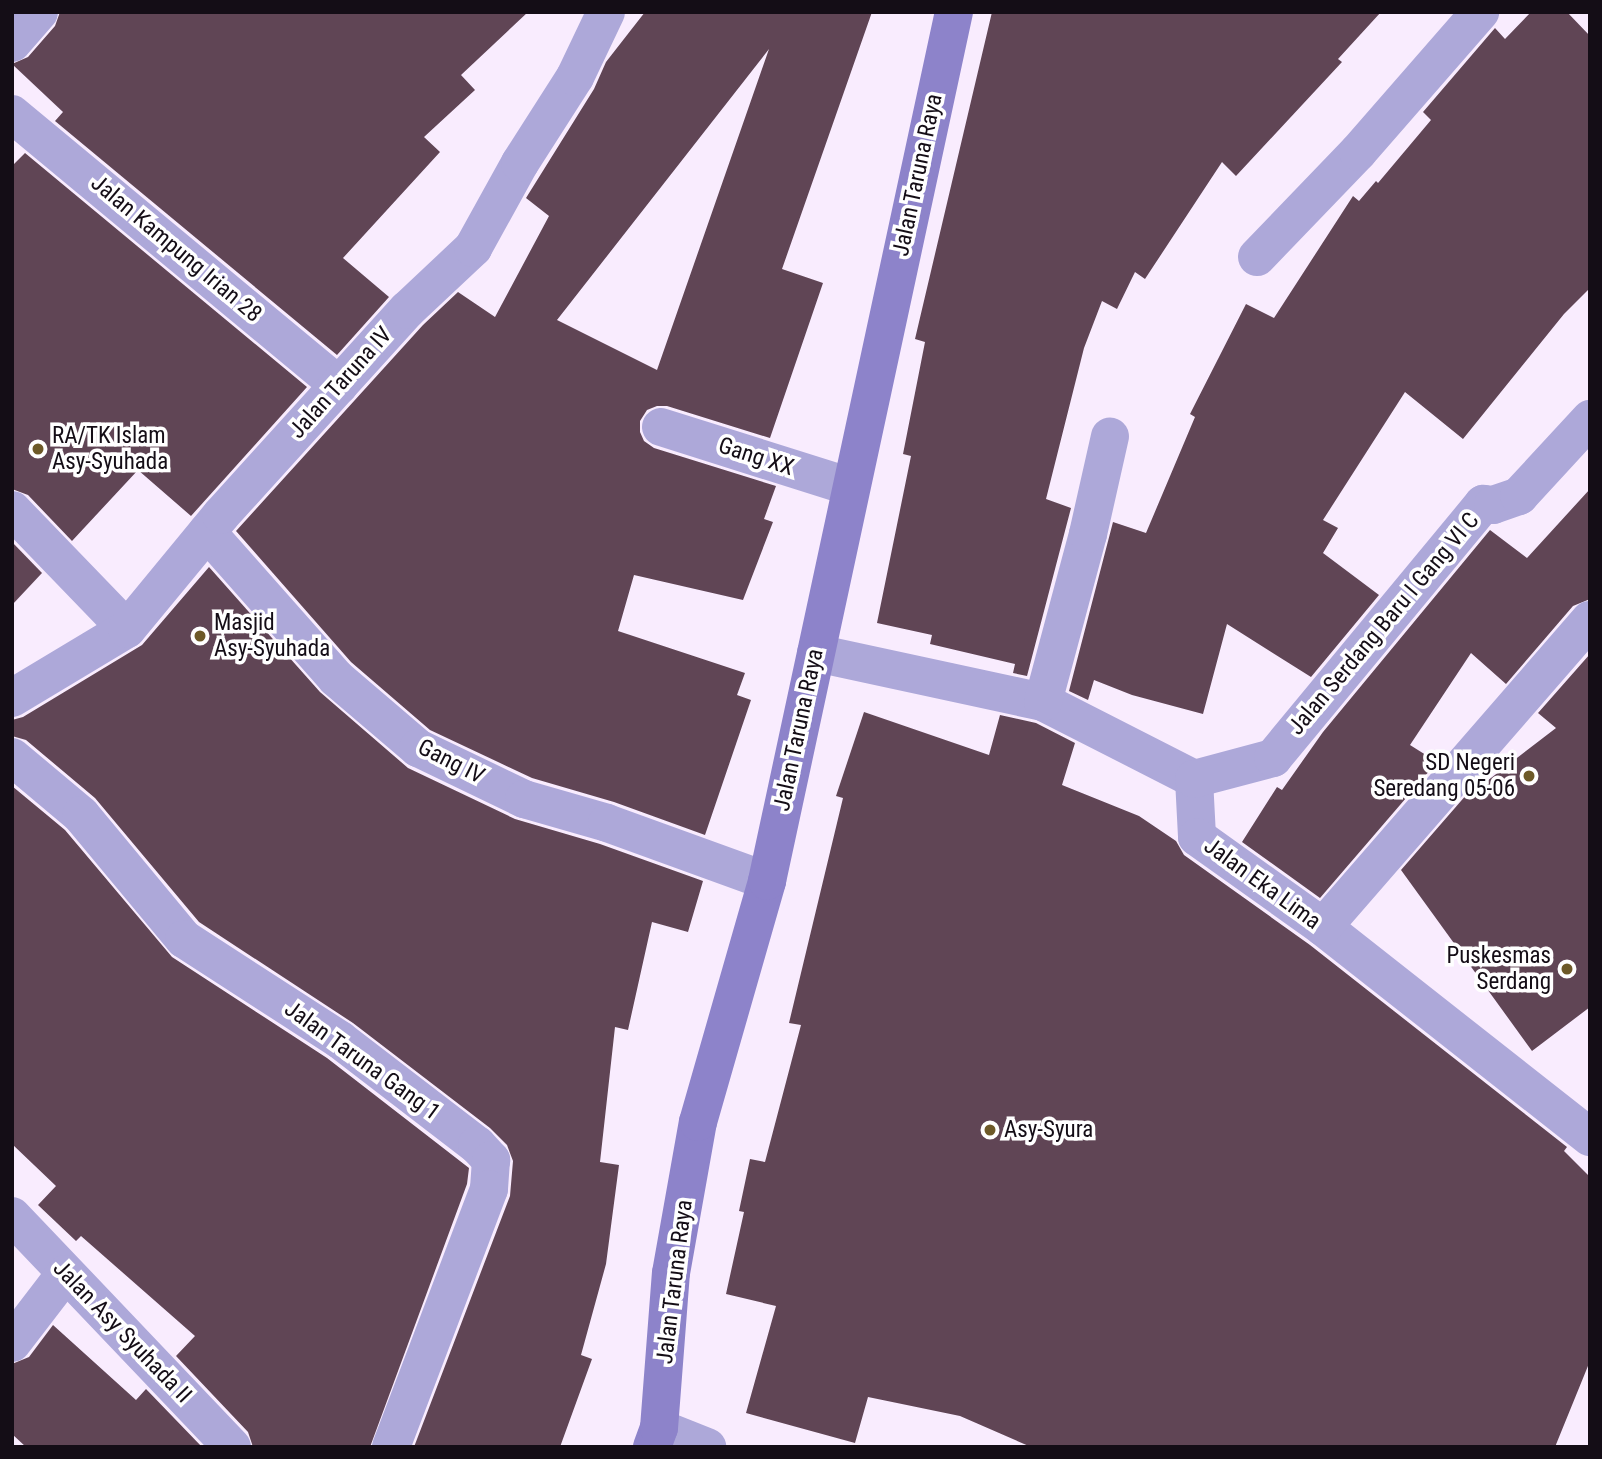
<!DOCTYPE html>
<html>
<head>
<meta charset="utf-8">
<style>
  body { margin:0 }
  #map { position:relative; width:1602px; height:1459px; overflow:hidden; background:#f9ecfe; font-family:"Roboto Condensed",sans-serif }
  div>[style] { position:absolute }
  .building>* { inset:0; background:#604555 }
  .street>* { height:38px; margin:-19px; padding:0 19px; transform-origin:19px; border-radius:19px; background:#ada8d9 }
  .secondary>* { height:38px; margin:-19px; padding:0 19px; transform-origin:19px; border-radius:19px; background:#8d83ca }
  .dots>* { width:19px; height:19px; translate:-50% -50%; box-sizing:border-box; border:4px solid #fff; border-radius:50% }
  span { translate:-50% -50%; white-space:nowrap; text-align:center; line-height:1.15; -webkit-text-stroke:7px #fff; paint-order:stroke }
  .street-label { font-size:23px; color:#140d16 }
  .poi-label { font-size:23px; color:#140d16 }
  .left { translate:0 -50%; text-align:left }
  .right { translate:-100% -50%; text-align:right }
  .frame { position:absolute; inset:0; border:14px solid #140d16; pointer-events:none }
</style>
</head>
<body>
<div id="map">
  <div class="building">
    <i style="clip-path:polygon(60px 12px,528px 12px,461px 75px,475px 90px,424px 137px,440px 152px,343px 258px,389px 297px,337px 355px,55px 121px,63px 112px,12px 64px,28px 57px,55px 26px)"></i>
    <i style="clip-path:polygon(evenodd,645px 12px,872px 12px,782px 269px,823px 283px,770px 438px,667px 406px,657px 406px,647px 410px,640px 421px,640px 432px,644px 441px,654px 448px,776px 486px,764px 519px,773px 522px,743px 600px,634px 575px,618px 631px,745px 673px,737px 695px,751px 700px,705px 835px,614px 802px,532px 778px,430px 730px,351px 662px,236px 531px,423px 325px,458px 292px,495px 317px,549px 216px,526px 198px,594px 89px,606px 62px,645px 12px,769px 49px,657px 370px,557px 320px,769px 49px)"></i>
    <i style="clip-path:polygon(992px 12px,1381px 12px,1338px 59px,1342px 62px,1236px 176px,1222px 162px,1145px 279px,1135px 272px,1117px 309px,1102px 301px,1084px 348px,1046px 499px,1071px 508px,1027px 676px,1013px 673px,1015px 664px,930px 644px,932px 635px,877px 623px,911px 456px,903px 454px,925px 342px,915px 339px)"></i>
    <i style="clip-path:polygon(1531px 12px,1567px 12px,1590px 36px,1589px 289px,1564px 314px,1463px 439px,1405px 392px,1323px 520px,1338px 528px,1323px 553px,1379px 595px,1311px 677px,1227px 624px,1203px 714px,1132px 695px,1094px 680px,1088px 700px,1069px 691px,1113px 522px,1146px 533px,1195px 417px,1190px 414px,1246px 304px,1274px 318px,1353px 196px,1359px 201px,1376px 181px,1378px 183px,1431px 120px,1423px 112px,1495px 28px,1505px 39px)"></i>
    <i style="clip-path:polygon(25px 153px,307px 387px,191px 516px,138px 470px,72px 541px,28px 495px,12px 489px,12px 166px)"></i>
    <i style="clip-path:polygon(1590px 489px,1590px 599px,1573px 606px,1506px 684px,1471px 653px,1410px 745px,1437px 762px,1320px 898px,1242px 842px,1277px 787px,1282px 790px,1323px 732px,1490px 530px,1527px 558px)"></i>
    <i style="clip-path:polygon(12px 542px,42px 573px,12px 605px)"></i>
    <i style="clip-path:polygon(209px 567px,320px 692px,408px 768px,515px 819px,600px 844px,703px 881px,688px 932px,652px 922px,628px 1030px,615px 1027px,600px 1162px,619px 1165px,606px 1264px,581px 1355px,592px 1359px,560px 1447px,414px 1447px,510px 1196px,513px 1161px,507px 1145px,490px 1128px,353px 1023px,199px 922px,95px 798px,26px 740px,12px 736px,12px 720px,23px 717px,142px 645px)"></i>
    <i style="clip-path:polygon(1590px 654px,1590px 1007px,1532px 1051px,1401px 870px,1474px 786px,1478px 788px,1556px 728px,1538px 713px)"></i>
    <i style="clip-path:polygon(864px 712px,989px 755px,1000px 715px,1036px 723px,1075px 743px,1062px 785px,1139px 816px,1176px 841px,1184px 855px,1310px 945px,1567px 1147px,1564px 1151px,1590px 1177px,1590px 1361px,1555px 1447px,1031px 1447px,960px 1416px,868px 1397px,855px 1443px,746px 1413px,776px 1306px,726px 1294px,744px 1212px,739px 1211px,750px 1159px,765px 1162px,801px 1025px,789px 1023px,843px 798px,836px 796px)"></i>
    <i style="clip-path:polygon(12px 786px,65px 830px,172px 957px,327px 1058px,469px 1168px,467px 1184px,370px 1447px,253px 1447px,248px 1432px,176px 1356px,195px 1336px,81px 1236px,76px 1241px,38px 1205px,56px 1186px,12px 1144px)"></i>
    <i style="clip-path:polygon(53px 1325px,136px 1400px,146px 1389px,202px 1447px,26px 1447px,12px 1434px,12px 1364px,29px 1357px)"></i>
  </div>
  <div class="street">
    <i style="left:12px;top:43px;width:41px;rotate:-48.9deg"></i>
    <i style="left:12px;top:114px;width:425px;rotate:39.7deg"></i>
    <i style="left:1257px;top:257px;width:146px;rotate:-46.1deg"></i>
    <i style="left:1358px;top:152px;width:186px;rotate:-48.9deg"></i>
    <i style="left:661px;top:427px;width:199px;rotate:17.5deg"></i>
    <i style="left:12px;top:510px;width:165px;rotate:46deg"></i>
    <i style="left:207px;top:532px;width:195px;rotate:48.5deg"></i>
    <i style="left:336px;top:678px;width:108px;rotate:40.5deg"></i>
    <i style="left:418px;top:748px;width:118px;rotate:25.7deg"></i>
    <i style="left:524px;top:799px;width:86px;rotate:16.1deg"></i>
    <i style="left:607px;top:823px;width:170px;rotate:19.9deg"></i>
    <i style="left:816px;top:653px;width:232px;rotate:12.2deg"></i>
    <i style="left:1043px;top:702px;width:169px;rotate:27deg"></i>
    <i style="left:1194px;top:779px;width:58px;rotate:87deg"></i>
    <i style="left:1197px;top:837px;width:155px;rotate:35.5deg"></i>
    <i style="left:1323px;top:927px;width:340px;rotate:38.2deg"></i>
    <i style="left:12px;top:698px;width:134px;rotate:-31deg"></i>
    <i style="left:127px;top:629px;width:148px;rotate:-50.5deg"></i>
    <i style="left:221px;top:515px;width:277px;rotate:-47.8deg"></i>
    <i style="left:407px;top:310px;width:91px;rotate:-43.2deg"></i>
    <i style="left:473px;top:248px;width:97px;rotate:-61.1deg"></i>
    <i style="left:520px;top:163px;width:102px;rotate:-57.4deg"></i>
    <i style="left:575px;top:77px;width:72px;rotate:-64.5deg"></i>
    <i style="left:1043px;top:702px;width:174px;rotate:-75deg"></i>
    <i style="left:1088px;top:534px;width:100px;rotate:-77.3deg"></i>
    <i style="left:12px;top:757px;width:90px;rotate:40deg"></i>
    <i style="left:81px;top:815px;width:161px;rotate:50.3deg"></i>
    <i style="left:184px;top:939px;width:186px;rotate:32.9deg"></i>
    <i style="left:340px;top:1040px;width:173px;rotate:37.5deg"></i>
    <i style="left:477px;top:1145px;width:21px;rotate:47deg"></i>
    <i style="left:491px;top:1160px;width:29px;rotate:94deg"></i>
    <i style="left:489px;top:1189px;width:276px;rotate:110.8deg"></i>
    <i style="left:1194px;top:779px;width:82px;rotate:-14.9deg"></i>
    <i style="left:1273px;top:758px;width:330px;rotate:-50.4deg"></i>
    <i style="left:1483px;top:504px;width:10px;rotate:6deg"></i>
    <i style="left:1493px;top:505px;width:28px;rotate:-19deg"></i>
    <i style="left:1519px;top:496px;width:105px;rotate:-47.3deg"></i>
    <i style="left:1323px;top:927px;width:407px;rotate:-49deg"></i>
    <i style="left:12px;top:1216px;width:319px;rotate:46.4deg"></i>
    <i style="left:12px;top:1343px;width:87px;rotate:-52.5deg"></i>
    <i style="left:659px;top:1428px;width:52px;rotate:21.6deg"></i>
  </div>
  <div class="secondary">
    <i style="left:652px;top:1447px;width:20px;rotate:-70deg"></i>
    <i style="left:659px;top:1428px;width:155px;rotate:-85.6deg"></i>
    <i style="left:671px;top:1273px;width:153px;rotate:-79.9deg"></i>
    <i style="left:698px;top:1122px;width:251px;rotate:-74deg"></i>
    <i style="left:767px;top:881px;width:889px;rotate:-77.86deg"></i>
  </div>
  <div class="dots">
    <i style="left:38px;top:449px;background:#6d5928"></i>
    <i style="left:200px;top:636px;background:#6d5928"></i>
    <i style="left:1529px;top:776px;background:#6d5928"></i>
    <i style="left:1567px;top:969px;background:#6d5928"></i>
    <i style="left:990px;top:1130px;background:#6d5928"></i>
  </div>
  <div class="street-label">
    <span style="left:918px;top:175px;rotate:-78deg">Jalan Taruna Raya</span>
    <span style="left:176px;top:249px;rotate:40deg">Jalan Kampung Irian 28</span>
    <span style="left:341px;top:383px;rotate:-48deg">Jalan Taruna IV</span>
    <span style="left:756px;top:457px;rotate:18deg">Gang XX</span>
    <span style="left:1384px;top:624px;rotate:-50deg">Jalan Serdang Baru I Gang VI C</span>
    <span style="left:799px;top:730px;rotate:-78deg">Jalan Taruna Raya</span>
    <span style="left:451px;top:762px;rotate:27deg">Gang IV</span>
    <span style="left:1262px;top:884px;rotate:36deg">Jalan Eka Lima</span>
    <span style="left:362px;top:1061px;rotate:36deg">Jalan Taruna Gang 1</span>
    <span style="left:675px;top:1282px;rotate:-83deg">Jalan Taruna Raya</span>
    <span style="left:122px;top:1332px;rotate:46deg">Jalan Asy Syuhada II</span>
  </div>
  <div class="poi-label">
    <span class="left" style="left:52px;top:449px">RA/TK Islam<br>Asy-Syuhada</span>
    <span class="left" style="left:214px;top:636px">Masjid<br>Asy-Syuhada</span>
    <span class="right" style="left:1515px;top:776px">SD Negeri<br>Seredang 05-06</span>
    <span class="right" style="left:1551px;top:969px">Puskesmas<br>Serdang</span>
    <span class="left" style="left:1004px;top:1130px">Asy-Syura</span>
  </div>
  <div class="frame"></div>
</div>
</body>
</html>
